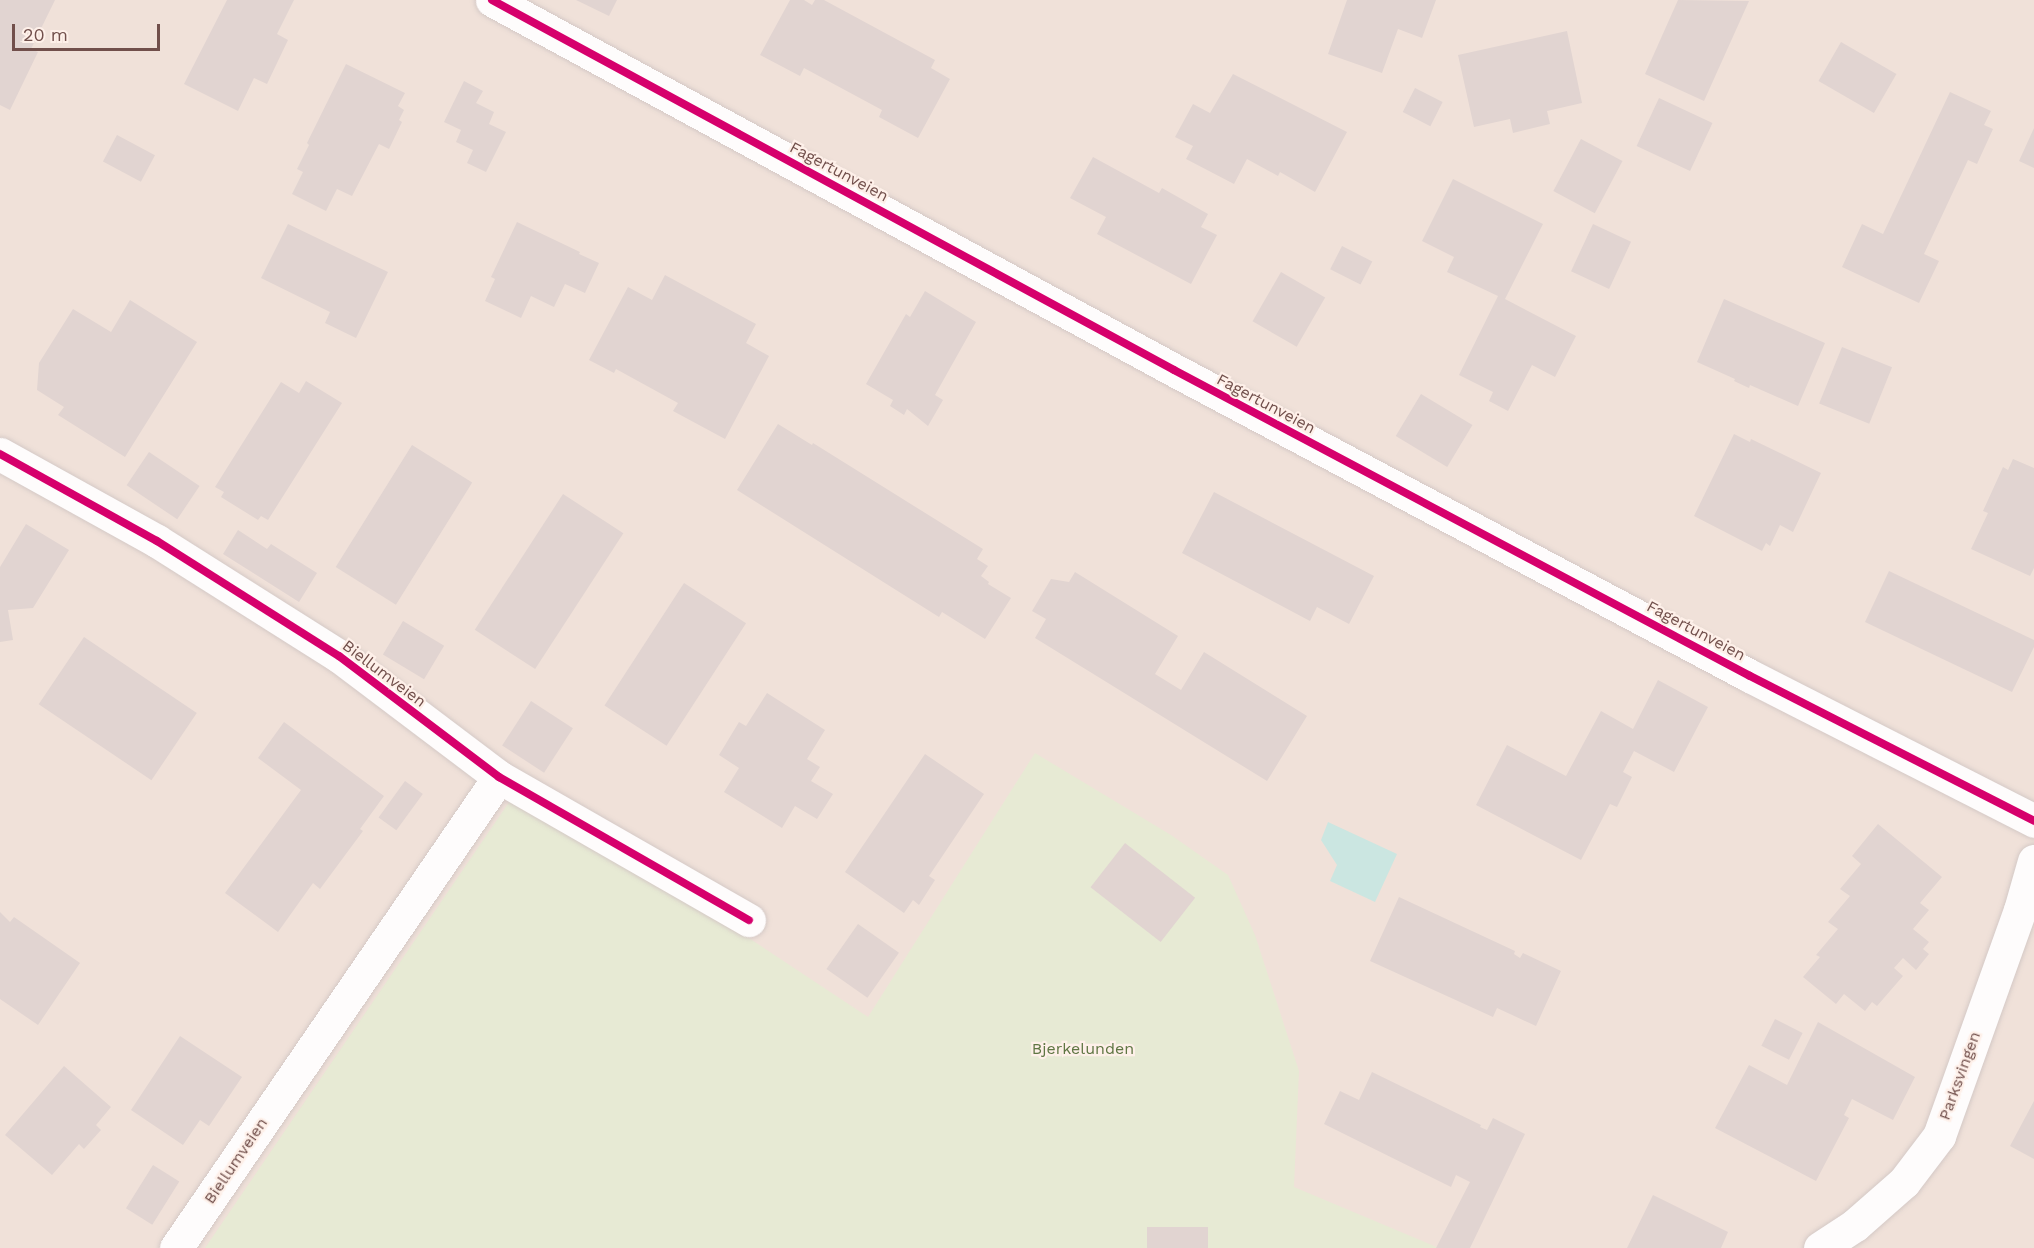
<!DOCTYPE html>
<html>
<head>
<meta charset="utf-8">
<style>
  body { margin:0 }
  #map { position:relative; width:2034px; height:1248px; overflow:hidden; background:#f5ede9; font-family:"Work Sans",sans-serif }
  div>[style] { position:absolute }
  .residential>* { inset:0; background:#f0e1d9; transform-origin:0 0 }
  .green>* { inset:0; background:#e7ead4 }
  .water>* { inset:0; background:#cbe6e1 }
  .building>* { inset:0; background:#e1d4d1; transform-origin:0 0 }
  .roads { filter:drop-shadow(0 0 2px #d4c9c6) drop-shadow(0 0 2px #d4c9c6) }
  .minor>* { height:33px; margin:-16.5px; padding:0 16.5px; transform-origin:16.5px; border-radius:16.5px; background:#fefcfc }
  .cycleway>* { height:8px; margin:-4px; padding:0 4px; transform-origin:4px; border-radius:4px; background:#d6006c }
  span { translate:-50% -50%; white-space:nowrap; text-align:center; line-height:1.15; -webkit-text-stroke:4.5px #fef0e9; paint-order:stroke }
  .street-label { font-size:16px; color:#714f4b }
  .park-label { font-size:16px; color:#5f7643 }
  .scale { position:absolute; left:12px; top:24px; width:148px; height:27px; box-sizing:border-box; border:3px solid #714f4b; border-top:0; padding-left:8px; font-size:18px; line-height:21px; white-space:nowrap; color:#714f4b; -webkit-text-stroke:4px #fef0e9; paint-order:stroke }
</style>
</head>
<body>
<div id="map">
  <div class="residential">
    <i style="left:0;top:0;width:2034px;height:1248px"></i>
  </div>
  <div class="green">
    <i style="clip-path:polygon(1035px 753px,1171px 835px,1228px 875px,1255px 935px,1299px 1071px,1294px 1187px,1439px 1248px,205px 1248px,520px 786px,868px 1017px)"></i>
  </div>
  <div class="water">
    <i style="clip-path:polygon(1328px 822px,1397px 854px,1375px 902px,1330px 881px,1337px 865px,1321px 840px)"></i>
  </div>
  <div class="building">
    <i style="clip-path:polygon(0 0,55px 0,31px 49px,38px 52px,10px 110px,0 105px)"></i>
    <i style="clip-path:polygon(227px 0,294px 0,277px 34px,288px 40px,267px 84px,254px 78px,238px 111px,184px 84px)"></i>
    <i style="clip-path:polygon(576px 0,617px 0,609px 16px)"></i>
    <i style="clip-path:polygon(790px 0,804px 0,812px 5px,815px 0,824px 0,935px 60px,931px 68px,950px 79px,918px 138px,879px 117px,882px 110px,804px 68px,800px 76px,760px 55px)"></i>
    <i style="clip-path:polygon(1347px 0,1436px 0,1422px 38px,1398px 29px,1382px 73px,1328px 54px)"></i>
    <i style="clip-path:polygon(1678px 0,1749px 1px,1704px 101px,1645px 74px)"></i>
    <i style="clip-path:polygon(1567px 31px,1582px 103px,1547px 111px,1550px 124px,1513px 133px,1510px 119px,1474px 127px,1458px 55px)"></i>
    <i style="left:1841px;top:42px;width:64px;height:45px;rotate:30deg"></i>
    <i style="clip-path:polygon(346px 64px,405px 93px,398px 106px,404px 110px,399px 120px,402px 122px,389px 149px,379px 144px,352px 196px,337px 189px,326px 211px,292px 194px,303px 172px,297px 169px,309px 145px,307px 143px)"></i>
    <i style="clip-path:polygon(1233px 74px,1347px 132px,1315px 192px,1280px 172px,1278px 176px,1247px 159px,1234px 184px,1186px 159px,1193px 146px,1175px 137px,1193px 104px,1210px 113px)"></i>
    <i style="clip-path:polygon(464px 81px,483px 91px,476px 103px,494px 112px,489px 124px,506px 132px,486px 172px,467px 163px,473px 150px,456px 142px,461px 130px,444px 122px)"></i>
    <i style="left:1415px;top:88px;width:31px;height:27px;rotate:27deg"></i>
    <i style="clip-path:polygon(1950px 92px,1991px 111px,1984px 125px,1993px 129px,1977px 164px,1968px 160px,1924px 254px,1939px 261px,1919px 303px,1842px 267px,1862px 224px,1883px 234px)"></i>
    <i style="left:1659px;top:98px;width:59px;height:53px;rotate:25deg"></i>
    <i style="clip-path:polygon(2034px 128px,2034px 168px,2019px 161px)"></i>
    <i style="left:117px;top:135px;width:43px;height:30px;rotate:28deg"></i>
    <i style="left:1581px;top:139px;width:47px;height:59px;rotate:28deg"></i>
    <i style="clip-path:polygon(1093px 157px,1159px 193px,1162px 188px,1208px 214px,1201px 227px,1217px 235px,1191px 284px,1097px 234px,1106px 217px,1070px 198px)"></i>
    <i style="clip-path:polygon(1453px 179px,1543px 224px,1505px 299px,1576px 336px,1555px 377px,1532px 365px,1508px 411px,1489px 401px,1493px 392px,1459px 375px,1498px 296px,1447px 272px,1454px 257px,1422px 241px)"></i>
    <i style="clip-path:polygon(517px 222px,580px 252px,579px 254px,599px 263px,585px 293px,565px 284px,554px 307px,531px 296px,521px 318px,485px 301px,495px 279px,491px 277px)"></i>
    <i style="clip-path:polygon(288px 224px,388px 272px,356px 338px,325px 323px,330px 312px,261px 278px)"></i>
    <i style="left:1593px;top:224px;width:42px;height:52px;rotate:25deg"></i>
    <i style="left:1342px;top:246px;width:34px;height:26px;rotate:27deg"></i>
    <i style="left:1281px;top:272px;width:51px;height:57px;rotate:30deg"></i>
    <i style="clip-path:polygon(665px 275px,756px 324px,746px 343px,769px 356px,725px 439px,673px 411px,678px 403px,616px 369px,614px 373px,589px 360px,628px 287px,652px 300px)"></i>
    <i style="clip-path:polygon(925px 291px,976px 322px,935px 395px,943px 400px,928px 426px,907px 409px,904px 415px,890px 406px,893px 400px,866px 384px,906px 314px,910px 317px)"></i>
    <i style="clip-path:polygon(1724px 299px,1825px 343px,1798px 406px,1750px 385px,1749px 388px,1734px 381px,1735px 379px,1697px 362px)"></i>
    <i style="clip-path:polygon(130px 300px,197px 342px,125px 457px,58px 415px,64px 407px,37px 390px,39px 363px,73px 309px,111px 332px)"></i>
    <i style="left:1842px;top:347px;width:54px;height:61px;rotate:22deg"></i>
    <i style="clip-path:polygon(306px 381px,342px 403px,268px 520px,261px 516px,258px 520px,221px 497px,224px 492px,215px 487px,281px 382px,299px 393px)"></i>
    <i style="left:1421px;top:394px;width:60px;height:49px;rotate:31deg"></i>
    <i style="clip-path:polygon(778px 424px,812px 445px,813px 443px,983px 549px,977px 559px,988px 566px,981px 576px,989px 582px,988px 584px,1011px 598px,985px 639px,942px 612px,939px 617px,737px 490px)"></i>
    <i style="clip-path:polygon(1734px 434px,1750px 442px,1751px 439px,1821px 473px,1793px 532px,1780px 525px,1770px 546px,1766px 543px,1762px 551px,1694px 516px)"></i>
    <i style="left:412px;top:445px;width:71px;height:144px;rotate:32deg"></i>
    <i style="left:149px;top:452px;width:61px;height:40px;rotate:34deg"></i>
    <i style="clip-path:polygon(2013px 459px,2034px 468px,2034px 568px,2030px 576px,1971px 549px,1988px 513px,1983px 511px,2003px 467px,2008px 470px)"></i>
    <i style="clip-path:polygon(1214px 492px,1374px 576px,1349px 624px,1317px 607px,1310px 621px,1182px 553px)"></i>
    <i style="left:563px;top:494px;width:72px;height:162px;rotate:33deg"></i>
    <i style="clip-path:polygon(26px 524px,69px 550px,33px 608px,8px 610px,13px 640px,0 642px,0 567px)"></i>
    <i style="clip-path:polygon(238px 530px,267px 549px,271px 544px,317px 573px,299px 602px,223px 554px)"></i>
    <i style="clip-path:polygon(1889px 571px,2034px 640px,2034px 647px,2012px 692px,1865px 622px)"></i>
    <i style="clip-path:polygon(1075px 572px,1178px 636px,1155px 674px,1181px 690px,1204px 652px,1307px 716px,1267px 781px,1035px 638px,1046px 619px,1032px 611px,1051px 579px,1069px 582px)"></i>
    <i style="left:684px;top:583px;width:74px;height:146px;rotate:33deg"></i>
    <i style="left:403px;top:621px;width:48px;height:39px;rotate:31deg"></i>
    <i style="left:84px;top:637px;width:136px;height:81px;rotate:34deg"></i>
    <i style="clip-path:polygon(1658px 680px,1708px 707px,1674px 772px,1634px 751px,1623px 772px,1632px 777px,1617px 807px,1610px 804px,1581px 860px,1476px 805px,1507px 745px,1566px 776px,1601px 711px,1633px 729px)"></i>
    <i style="clip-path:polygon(767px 693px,825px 730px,807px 759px,820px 767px,811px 781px,833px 794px,817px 819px,795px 806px,782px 828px,724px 792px,739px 768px,719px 755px,739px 722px,746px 726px)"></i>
    <i style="left:531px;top:701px;width:50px;height:53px;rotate:33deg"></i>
    <i style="clip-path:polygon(284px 722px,384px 796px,360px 829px,363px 831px,320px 889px,313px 883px,278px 932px,225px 893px,301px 790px,258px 758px)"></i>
    <i style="clip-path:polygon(925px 754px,984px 794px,929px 876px,935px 880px,919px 905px,913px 900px,904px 913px,845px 872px)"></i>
    <i style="left:405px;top:781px;width:22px;height:45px;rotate:36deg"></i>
    <i style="clip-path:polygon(1878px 824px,1942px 877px,1920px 903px,1929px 910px,1913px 929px,1929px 942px,1923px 949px,1929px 954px,1916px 970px,1903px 958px,1894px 968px,1903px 976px,1877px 1006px,1872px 1002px,1865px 1011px,1844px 994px,1836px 1004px,1803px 977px,1820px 957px,1816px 955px,1838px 929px,1828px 922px,1850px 896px,1840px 889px,1861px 864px,1852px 856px)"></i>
    <i style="left:1125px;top:843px;width:89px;height:56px;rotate:38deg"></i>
    <i style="clip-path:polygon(1399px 897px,1515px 951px,1514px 954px,1520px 958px,1523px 953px,1561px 971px,1536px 1026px,1497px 1008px,1493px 1017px,1370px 961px)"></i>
    <i style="clip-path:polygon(0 912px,10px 922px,14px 917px,80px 963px,38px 1025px,0 999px)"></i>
    <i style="left:858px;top:924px;width:50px;height:55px;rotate:35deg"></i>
    <i style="left:1775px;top:1019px;width:31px;height:30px;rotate:27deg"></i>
    <i style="clip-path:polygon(1818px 1022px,1915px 1077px,1893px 1120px,1852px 1099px,1844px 1115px,1849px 1118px,1816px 1181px,1715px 1128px,1749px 1065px,1787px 1085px)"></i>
    <i style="clip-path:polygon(180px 1036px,242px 1077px,209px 1126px,200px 1120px,183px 1145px,131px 1110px)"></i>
    <i style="clip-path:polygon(64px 1066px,111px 1107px,96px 1125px,101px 1130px,84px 1149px,79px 1144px,52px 1175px,5px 1135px)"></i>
    <i style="clip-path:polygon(1372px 1072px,1481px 1125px,1480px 1127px,1487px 1130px,1493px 1118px,1525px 1134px,1470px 1248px,1436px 1248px,1470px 1182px,1456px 1175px,1451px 1187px,1324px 1124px,1340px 1091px,1359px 1100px)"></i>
    <i style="clip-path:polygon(2034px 1101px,2034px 1159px,2010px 1146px)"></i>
    <i style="left:153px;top:1165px;width:31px;height:51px;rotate:32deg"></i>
    <i style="clip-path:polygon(1653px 1195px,1728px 1232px,1721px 1248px,1627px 1248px)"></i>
    <i style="left:1147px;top:1227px;width:61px;height:21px"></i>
  </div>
  <div class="roads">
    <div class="minor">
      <i style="left:492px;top:0;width:776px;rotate:28.48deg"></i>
      <i style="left:1174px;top:370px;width:652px;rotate:27.98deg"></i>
      <i style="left:1750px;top:676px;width:319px;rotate:27deg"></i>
      <i style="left:0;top:454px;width:179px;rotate:29deg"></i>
      <i style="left:157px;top:541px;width:215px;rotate:32.3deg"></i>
      <i style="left:339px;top:656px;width:201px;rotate:37.1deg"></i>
      <i style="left:499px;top:777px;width:288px;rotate:29.8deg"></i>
      <i style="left:176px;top:1248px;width:571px;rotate:-55.56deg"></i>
      <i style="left:1820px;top:1248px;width:42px;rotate:-33.3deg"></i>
      <i style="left:1855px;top:1225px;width:65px;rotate:-41.3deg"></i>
      <i style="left:1904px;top:1182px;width:58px;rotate:-52.7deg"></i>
      <i style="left:1939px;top:1136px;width:240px;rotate:-70.3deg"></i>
      <i style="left:2020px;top:910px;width:51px;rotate:-74.1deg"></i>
    </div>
  </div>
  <div class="cycleway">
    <i style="left:492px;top:0;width:776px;rotate:28.48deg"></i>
    <i style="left:1174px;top:370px;width:652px;rotate:27.98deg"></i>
    <i style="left:1750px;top:676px;width:319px;rotate:27deg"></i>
    <i style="left:0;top:454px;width:179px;rotate:29deg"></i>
    <i style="left:157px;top:541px;width:215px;rotate:32.3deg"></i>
    <i style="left:339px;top:656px;width:201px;rotate:37.1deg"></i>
    <i style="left:499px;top:777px;width:288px;rotate:29.8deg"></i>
  </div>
  <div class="street-label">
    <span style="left:839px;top:172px;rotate:28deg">Fagertunveien</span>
    <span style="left:1266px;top:404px;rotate:28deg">Fagertunveien</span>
    <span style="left:1696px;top:631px;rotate:28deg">Fagertunveien</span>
    <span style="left:384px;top:674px;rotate:37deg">Biellumveien</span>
    <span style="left:1960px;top:1076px;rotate:-70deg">Parksvingen</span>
    <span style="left:236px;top:1161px;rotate:-56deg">Biellumveien</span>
  </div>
  <div class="park-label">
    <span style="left:1083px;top:1049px">Bjerkelunden</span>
  </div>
  <div class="scale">20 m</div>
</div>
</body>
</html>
